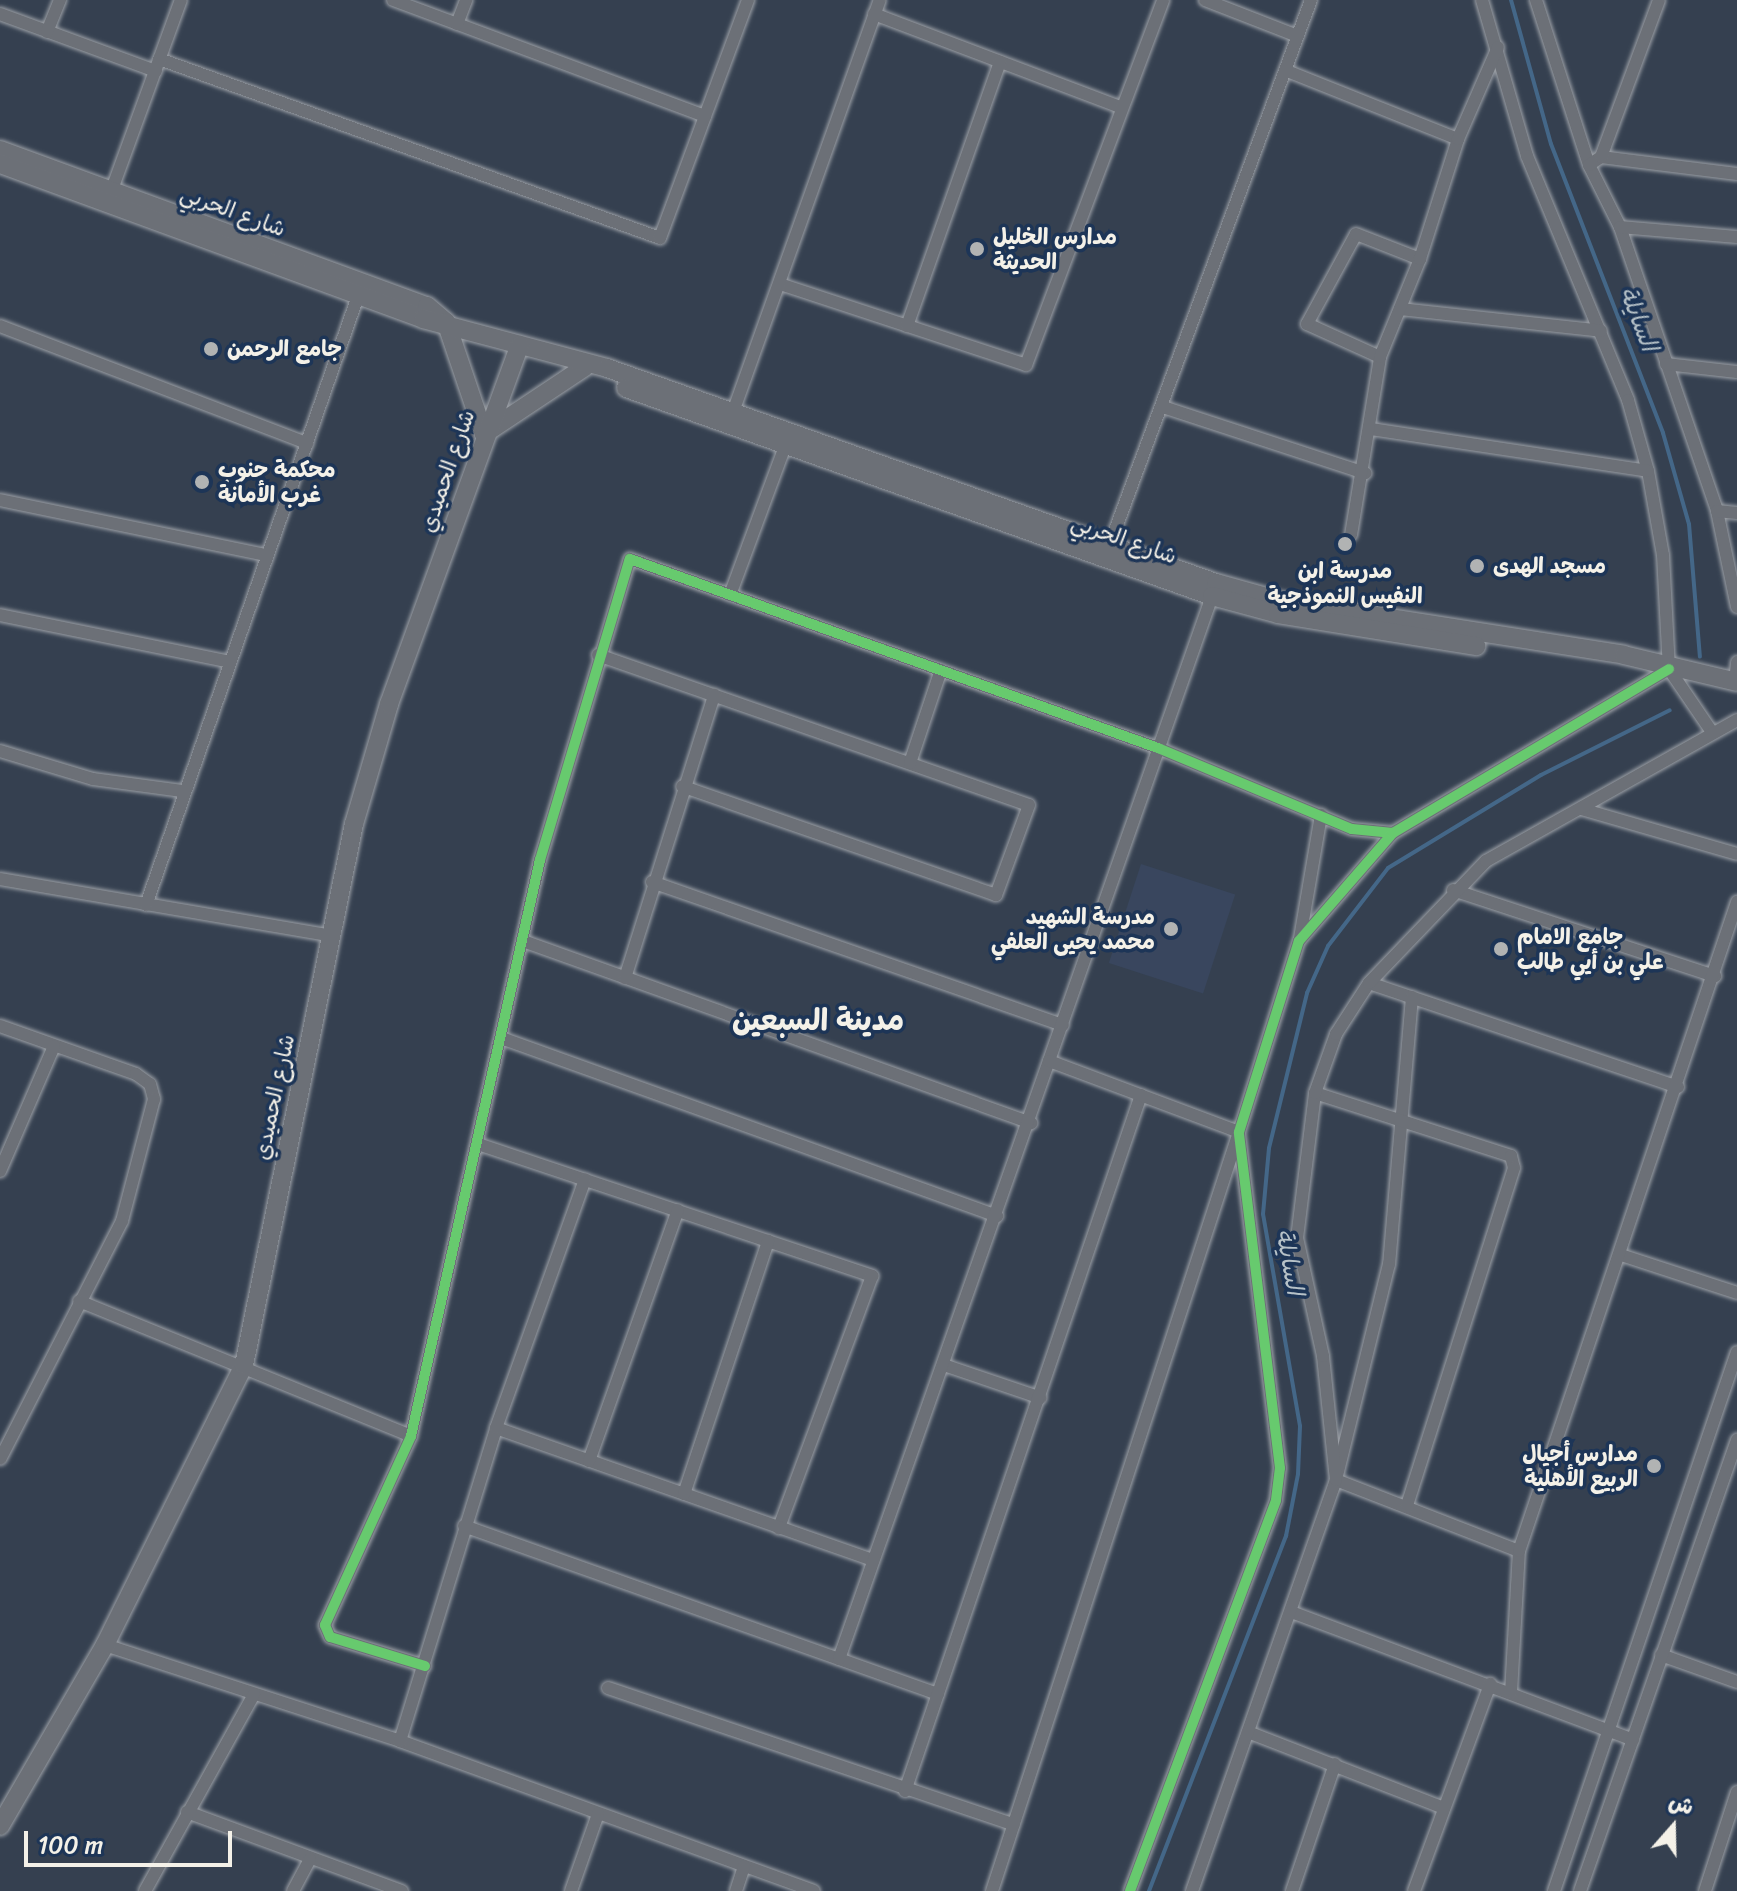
<!DOCTYPE html>
<html>
<head>
<meta charset="utf-8">
<style>
  body { margin:0 }
  #map { position:relative; width:1737px; height:1891px; overflow:hidden; background:#354050; font-family:Sriracha,"Playpen Sans Arabic",sans-serif }
  div>[style] { position:absolute }
  .built>* { inset:0; background:#39465e; transform-origin:0 0 }
  .stream>* { height:4px; margin:-2px; padding:0 2px; transform-origin:2px; border-radius:2px; background:#446788 }
  .roads { filter:drop-shadow(0 0 2px #9ca0a6) drop-shadow(0 0 2px #9ca0a6) }
  .street>* { height:12px; margin:-6px; padding:0 6px; transform-origin:6px; border-radius:6px; background:#6c7077 }
  .secondary>* { height:18px; margin:-9px; padding:0 9px; transform-origin:9px; border-radius:9px; background:#6c7077 }
  .cycleway>* { height:10px; margin:-5px; padding:0 5px; transform-origin:5px; border-radius:5px; background:#67ca6e }
  .dots>* { width:22px; height:22px; translate:-50% -50%; box-sizing:border-box; border:4px solid #1d3557; border-radius:50% }
  span { translate:-50% -50%; white-space:nowrap; text-align:center; line-height:1.15; -webkit-text-stroke:7px #1d3557; paint-order:stroke }
  .street-label { font-size:22px; color:#f4f1e8 }
  .poi-label { font-size:22px; color:#f4f1e8; font-weight:700 }
  .left { translate:0 -50%; text-align:left }
  .right { translate:-100% -50%; text-align:right }
  .water-label { font-size:24px; color:#b7c2c8; font-style:italic }
  .district-label { font-size:30px; color:#f4f1e8; font-weight:700 }
  .north { position:absolute; left:1633px; top:1787px; width:80px; height:80px; -webkit-text-stroke:6px #1d3557; paint-order:stroke; rotate:20deg; font-size:22px; font-weight:700; line-height:32px; text-align:center; color:#f4f1e8 }
  .north::after { content:''; display:block; margin:auto; width:28px; height:36px; background:#f4f1e8; clip-path:polygon(50% 0,100% 100%,50% 72%,0 100%) }
  .scale { position:absolute; left:24px; top:1831px; width:208px; height:36px; box-sizing:border-box; border:4px solid #f4f1e8; border-top:0; padding-left:10px; font-size:24px; line-height:28px; white-space:nowrap; color:#f4f1e8; -webkit-text-stroke:6px #1d3557; paint-order:stroke }
</style>
</head>
<body>
<div id="map">
  <div class="built">
    <i style="left:1141px;top:864px;width:99px;height:104px;rotate:18deg"></i>
  </div>
  <div class="stream">
    <i style="left:1511px;top:0;width:149px;rotate:74.5deg"></i>
    <i style="left:1551px;top:144px;width:310px;rotate:68.8deg"></i>
    <i style="left:1663px;top:433px;width:95px;rotate:74.1deg"></i>
    <i style="left:1689px;top:524px;width:133px;rotate:85.3deg"></i>
    <i style="left:1149px;top:1891px;width:381px;rotate:-68.9deg"></i>
    <i style="left:1286px;top:1536px;width:63px;rotate:-79deg"></i>
    <i style="left:1298px;top:1474px;width:48px;rotate:-87.6deg"></i>
    <i style="left:1300px;top:1426px;width:215px;rotate:-99.9deg"></i>
    <i style="left:1263px;top:1214px;width:66px;rotate:-84.8deg"></i>
    <i style="left:1269px;top:1148px;width:160px;rotate:-76.2deg"></i>
    <i style="left:1307px;top:993px;width:51px;rotate:-65.9deg"></i>
    <i style="left:1328px;top:946px;width:98px;rotate:-52.4deg"></i>
    <i style="left:1388px;top:868px;width:179px;rotate:-31.3deg"></i>
    <i style="left:1541px;top:775px;width:144px;rotate:-26.7deg"></i>
  </div>
  <div class="roads">
    <div class="street">
      <i style="left:393px;top:0;width:333px;rotate:20.4deg"></i>
      <i style="left:1205px;top:0;width:97px;rotate:21.3deg"></i>
      <i style="left:1482px;top:0;width:162px;rotate:73.9deg"></i>
      <i style="left:1527px;top:156px;width:264px;rotate:67.5deg"></i>
      <i style="left:1628px;top:400px;width:74px;rotate:74.3deg"></i>
      <i style="left:1648px;top:471px;width:85px;rotate:79.9deg"></i>
      <i style="left:1663px;top:555px;width:114px;rotate:87deg"></i>
      <i style="left:1669px;top:669px;width:76px;rotate:55.7deg"></i>
      <i style="left:1536px;top:0;width:173px;rotate:72.2deg"></i>
      <i style="left:1589px;top:165px;width:69px;rotate:63.4deg"></i>
      <i style="left:1620px;top:227px;width:300px;rotate:71.1deg"></i>
      <i style="left:1717px;top:511px;width:98px;rotate:78.2deg"></i>
      <i style="left:0;top:14px;width:166px;rotate:20.1deg"></i>
      <i style="left:874px;top:14px;width:263px;rotate:20.7deg"></i>
      <i style="left:457px;top:24px;width:26px;rotate:-69deg"></i>
      <i style="left:47px;top:32px;width:35px;rotate:-68deg"></i>
      <i style="left:159px;top:59px;width:532px;rotate:19.66deg"></i>
      <i style="left:660px;top:238px;width:254px;rotate:-69.7deg"></i>
      <i style="left:1287px;top:71px;width:184px;rotate:21.7deg"></i>
      <i style="left:1601px;top:157px;width:137px;rotate:7.1deg"></i>
      <i style="left:1589px;top:165px;width:14px;rotate:-34deg"></i>
      <i style="left:1601px;top:157px;width:167px;rotate:-69.7deg"></i>
      <i style="left:111px;top:192px;width:204px;rotate:-70deg"></i>
      <i style="left:1620px;top:227px;width:117px;rotate:4.9deg"></i>
      <i style="left:780px;top:284px;width:259px;rotate:18.2deg"></i>
      <i style="left:1026px;top:365px;width:390px;rotate:-69.4deg"></i>
      <i style="left:1400px;top:309px;width:202px;rotate:6.2deg"></i>
      <i style="left:0;top:326px;width:329px;rotate:20.9deg"></i>
      <i style="left:907px;top:326px;width:280px;rotate:-70.6deg"></i>
      <i style="left:1380px;top:357px;width:80px;rotate:-155.7deg"></i>
      <i style="left:1307px;top:324px;width:102px;rotate:-61.4deg"></i>
      <i style="left:1356px;top:234px;width:69px;rotate:21.3deg"></i>
      <i style="left:1666px;top:364px;width:71px;rotate:6.4deg"></i>
      <i style="left:1163px;top:407px;width:213px;rotate:18.1deg"></i>
      <i style="left:733px;top:412px;width:437px;rotate:-70.4deg"></i>
      <i style="left:1371px;top:429px;width:280px;rotate:8.6deg"></i>
      <i style="left:0;top:500px;width:272px;rotate:11.7deg"></i>
      <i style="left:1717px;top:511px;width:20px;rotate:6deg"></i>
      <i style="left:1351px;top:535px;width:180px;rotate:-80.7deg"></i>
      <i style="left:1380px;top:357px;width:106px;rotate:-67.8deg"></i>
      <i style="left:1420px;top:259px;width:126px;rotate:-72.4deg"></i>
      <i style="left:1458px;top:139px;width:100px;rotate:-66.5deg"></i>
      <i style="left:1110px;top:544px;width:580px;rotate:-69.72deg"></i>
      <i style="left:730px;top:595px;width:159px;rotate:-69.7deg"></i>
      <i style="left:0;top:615px;width:235px;rotate:11.5deg"></i>
      <i style="left:598px;top:655px;width:456px;rotate:19.2deg"></i>
      <i style="left:1029px;top:805px;width:96px;rotate:110.1deg"></i>
      <i style="left:996px;top:895px;width:332px;rotate:-160.9deg"></i>
      <i style="left:1735px;top:682px;width:20px;rotate:-84deg"></i>
      <i style="left:0;top:751px;width:97px;rotate:16.8deg"></i>
      <i style="left:93px;top:779px;width:90px;rotate:7.7deg"></i>
      <i style="left:910px;top:763px;width:98px;rotate:-71.6deg"></i>
      <i style="left:1581px;top:809px;width:162px;rotate:16.1deg"></i>
      <i style="left:0;top:879px;width:337px;rotate:9.7deg"></i>
      <i style="left:652px;top:882px;width:435px;rotate:19.2deg"></i>
      <i style="left:1453px;top:890px;width:276px;rotate:18.2deg"></i>
      <i style="left:146px;top:905px;width:651px;rotate:-70.81deg"></i>
      <i style="left:1300px;top:938px;width:125px;rotate:-80.3deg"></i>
      <i style="left:523px;top:941px;width:540px;rotate:19.71deg"></i>
      <i style="left:625px;top:978px;width:297px;rotate:-72.5deg"></i>
      <i style="left:1369px;top:983px;width:326px;rotate:18.6deg"></i>
      <i style="left:1412px;top:997px;width:268px;rotate:94.9deg"></i>
      <i style="left:1389px;top:1264px;width:222px;rotate:103.8deg"></i>
      <i style="left:1336px;top:1480px;width:196px;rotate:21.2deg"></i>
      <i style="left:0;top:1026px;width:144px;rotate:19.4deg"></i>
      <i style="left:136px;top:1074px;width:17px;rotate:36deg"></i>
      <i style="left:150px;top:1084px;width:16px;rotate:75deg"></i>
      <i style="left:154px;top:1099px;width:126px;rotate:104.7deg"></i>
      <i style="left:122px;top:1221px;width:267px;rotate:117.1deg"></i>
      <i style="left:504px;top:1039px;width:524px;rotate:19.75deg"></i>
      <i style="left:1315px;top:1093px;width:206px;rotate:17.8deg"></i>
      <i style="left:1511px;top:1156px;width:12px;rotate:76deg"></i>
      <i style="left:1514px;top:1168px;width:355px;rotate:107.6deg"></i>
      <i style="left:478px;top:1144px;width:416px;rotate:18.5deg"></i>
      <i style="left:872px;top:1276px;width:269px;rotate:110.3deg"></i>
      <i style="left:0;top:1171px;width:136px;rotate:-66.6deg"></i>
      <i style="left:1621px;top:1255px;width:122px;rotate:18.1deg"></i>
      <i style="left:79px;top:1301px;width:358px;rotate:22.1deg"></i>
      <i style="left:944px;top:1365px;width:102px;rotate:18.8deg"></i>
      <i style="left:496px;top:1428px;width:398px;rotate:19.3deg"></i>
      <i style="left:589px;top:1461px;width:266px;rotate:-70.5deg"></i>
      <i style="left:684px;top:1494px;width:267px;rotate:-71.6deg"></i>
      <i style="left:464px;top:1526px;width:503px;rotate:19.52deg"></i>
      <i style="left:1294px;top:1613px;width:362px;rotate:20.5deg"></i>
      <i style="left:105px;top:1645px;width:310px;rotate:18deg"></i>
      <i style="left:400px;top:1741px;width:440px;rotate:19.9deg"></i>
      <i style="left:1661px;top:1655px;width:81px;rotate:19.6deg"></i>
      <i style="left:839px;top:1659px;width:1127px;rotate:-70.66deg"></i>
      <i style="left:425px;top:1666px;width:99px;rotate:-163deg"></i>
      <i style="left:330px;top:1637px;width:13px;rotate:-113deg"></i>
      <i style="left:325px;top:1625px;width:208px;rotate:-65.5deg"></i>
      <i style="left:411px;top:1436px;width:590px;rotate:-77.38deg"></i>
      <i style="left:540px;top:860px;width:314px;rotate:-73.4deg"></i>
      <i style="left:630px;top:559px;width:561px;rotate:19.7deg"></i>
      <i style="left:1158px;top:748px;width:210px;rotate:22.7deg"></i>
      <i style="left:1352px;top:829px;width:41px;rotate:5.6deg"></i>
      <i style="left:608px;top:1688px;width:428px;rotate:18.6deg"></i>
      <i style="left:1511px;top:1693px;width:142px;rotate:-86.8deg"></i>
      <i style="left:1519px;top:1551px;width:685px;rotate:-71.43deg"></i>
      <i style="left:1248px;top:1732px;width:210px;rotate:21.2deg"></i>
      <i style="left:400px;top:1741px;width:327px;rotate:-72.9deg"></i>
      <i style="left:496px;top:1428px;width:264px;rotate:-70.3deg"></i>
      <i style="left:905px;top:1791px;width:735px;rotate:-71.27deg"></i>
      <i style="left:187px;top:1812px;width:229px;rotate:20.2deg"></i>
      <i style="left:145px;top:1891px;width:225px;rotate:-61deg"></i>
      <i style="left:293px;top:1891px;width:36px;rotate:-62deg"></i>
      <i style="left:571px;top:1891px;width:82px;rotate:-70.7deg"></i>
      <i style="left:736px;top:1891px;width:26px;rotate:-72deg"></i>
      <i style="left:992px;top:1891px;width:798px;rotate:-71.97deg"></i>
      <i style="left:1239px;top:1132px;width:203px;rotate:-159.5deg"></i>
      <i style="left:1130px;top:1891px;width:417px;rotate:-69.5deg"></i>
      <i style="left:1276px;top:1500px;width:32px;rotate:-83deg"></i>
      <i style="left:1280px;top:1468px;width:338px;rotate:-97deg"></i>
      <i style="left:1239px;top:1132px;width:200px;rotate:-72.6deg"></i>
      <i style="left:1299px;top:941px;width:143px;rotate:-49deg"></i>
      <i style="left:1393px;top:833px;width:321px;rotate:-30.7deg"></i>
      <i style="left:1192px;top:1891px;width:435px;rotate:-70.7deg"></i>
      <i style="left:1336px;top:1480px;width:125px;rotate:-96deg"></i>
      <i style="left:1323px;top:1356px;width:121px;rotate:-102.4deg"></i>
      <i style="left:1297px;top:1238px;width:146px;rotate:-82.9deg"></i>
      <i style="left:1315px;top:1093px;width:63px;rotate:-70.4deg"></i>
      <i style="left:1336px;top:1034px;width:61px;rotate:-57.1deg"></i>
      <i style="left:1369px;top:983px;width:169px;rotate:-46.2deg"></i>
      <i style="left:1486px;top:861px;width:288px;rotate:-29.3deg"></i>
      <i style="left:1292px;top:1891px;width:134px;rotate:-71.3deg"></i>
      <i style="left:1414px;top:1891px;width:221px;rotate:-69.8deg"></i>
      <i style="left:1554px;top:1891px;width:569px;rotate:-71.25deg"></i>
      <i style="left:1580px;top:1891px;width:478px;rotate:-70.8deg"></i>
      <i style="left:1705px;top:1891px;width:104px;rotate:-72.1deg"></i>
    </div>
    <div class="secondary">
      <i style="left:0;top:150px;width:455px;rotate:20.1deg"></i>
      <i style="left:427px;top:306px;width:25px;rotate:40deg"></i>
      <i style="left:446px;top:322px;width:118px;rotate:71.3deg"></i>
      <i style="left:484px;top:434px;width:121px;rotate:-33.6deg"></i>
      <i style="left:0;top:164px;width:451px;rotate:20.1deg"></i>
      <i style="left:423px;top:319px;width:190px;rotate:14.9deg"></i>
      <i style="left:607px;top:368px;width:646px;rotate:19.44deg"></i>
      <i style="left:1216px;top:583px;width:67px;rotate:15.5deg"></i>
      <i style="left:1281px;top:601px;width:347px;rotate:8.9deg"></i>
      <i style="left:1624px;top:655px;width:116px;rotate:13.4deg"></i>
      <i style="left:626px;top:388px;width:622px;rotate:19.54deg"></i>
      <i style="left:1212px;top:596px;width:68px;rotate:15.3deg"></i>
      <i style="left:1278px;top:614px;width:201px;rotate:9.2deg"></i>
      <i style="left:0;top:1826px;width:209px;rotate:-59.9deg"></i>
      <i style="left:105px;top:1645px;width:313px;rotate:-63.6deg"></i>
      <i style="left:244px;top:1365px;width:552px;rotate:-78.51deg"></i>
      <i style="left:354px;top:824px;width:125px;rotate:-73.7deg"></i>
      <i style="left:389px;top:704px;width:382px;rotate:-70deg"></i>
    </div>
  </div>
  <div class="cycleway">
    <i style="left:425px;top:1666px;width:99px;rotate:-163deg"></i>
    <i style="left:330px;top:1637px;width:13px;rotate:-113deg"></i>
    <i style="left:325px;top:1625px;width:208px;rotate:-65.5deg"></i>
    <i style="left:411px;top:1436px;width:590px;rotate:-77.38deg"></i>
    <i style="left:540px;top:860px;width:314px;rotate:-73.4deg"></i>
    <i style="left:630px;top:559px;width:561px;rotate:19.7deg"></i>
    <i style="left:1158px;top:748px;width:210px;rotate:22.7deg"></i>
    <i style="left:1352px;top:829px;width:41px;rotate:5.6deg"></i>
    <i style="left:1130px;top:1891px;width:417px;rotate:-69.5deg"></i>
    <i style="left:1276px;top:1500px;width:32px;rotate:-83deg"></i>
    <i style="left:1280px;top:1468px;width:338px;rotate:-97deg"></i>
    <i style="left:1239px;top:1132px;width:200px;rotate:-72.6deg"></i>
    <i style="left:1299px;top:941px;width:143px;rotate:-49deg"></i>
    <i style="left:1393px;top:833px;width:321px;rotate:-30.7deg"></i>
  </div>
  <div class="dots">
    <i style="left:977px;top:249px;background:#b1b3b3"></i>
    <i style="left:211px;top:349px;background:#b1b3b3"></i>
    <i style="left:202px;top:482px;background:#b1b3b3"></i>
    <i style="left:1345px;top:544px;background:#b1b3b3"></i>
    <i style="left:1477px;top:566px;background:#b1b3b3"></i>
    <i style="left:1171px;top:929px;background:#b1b3b3"></i>
    <i style="left:1501px;top:949px;background:#b1b3b3"></i>
    <i style="left:1654px;top:1466px;background:#b1b3b3"></i>
  </div>
  <div class="street-label">
    <span style="left:233px;top:211px;rotate:20deg">شارع الحربي</span>
    <span style="left:447px;top:471px;rotate:-71deg">شارع الحميدي</span>
    <span style="left:1124px;top:539px;rotate:19deg">شارع الحربي</span>
    <span style="left:274px;top:1097px;rotate:-78deg">شارع الحميدي</span>
  </div>
  <div class="poi-label">
    <span class="left" style="left:993px;top:249px">مدارس الخليل<br>الحديثة</span>
    <span class="left" style="left:227px;top:349px">جامع الرحمن</span>
    <span class="left" style="left:218px;top:482px">محكمة جنوب<br>غرب الأمانة</span>
    <span class="left" style="left:1493px;top:566px">مسجد الهدى</span>
    <span style="left:1345px;top:583px">مدرسة ابن<br>النفيس النموذجية</span>
    <span class="right" style="left:1155px;top:929px">مدرسة الشهيد<br>محمد يحيى العلفي</span>
    <span class="left" style="left:1517px;top:949px">جامع الامام<br>علي بن أيي طالب</span>
    <span class="right" style="left:1638px;top:1466px">مدارس أجيال<br>الربيع الأهلية</span>
  </div>
  <div class="water-label">
    <span style="left:1638px;top:319px;rotate:69deg">السايلة</span>
    <span style="left:1289px;top:1262px;rotate:80deg">السايلة</span>
  </div>
  <div class="district-label">
    <span style="left:818px;top:1020px">مدينة السبعين</span>
  </div>
  <div class="north">ش</div>
  <div class="scale">100 m</div>
</div>
</body>
</html>
